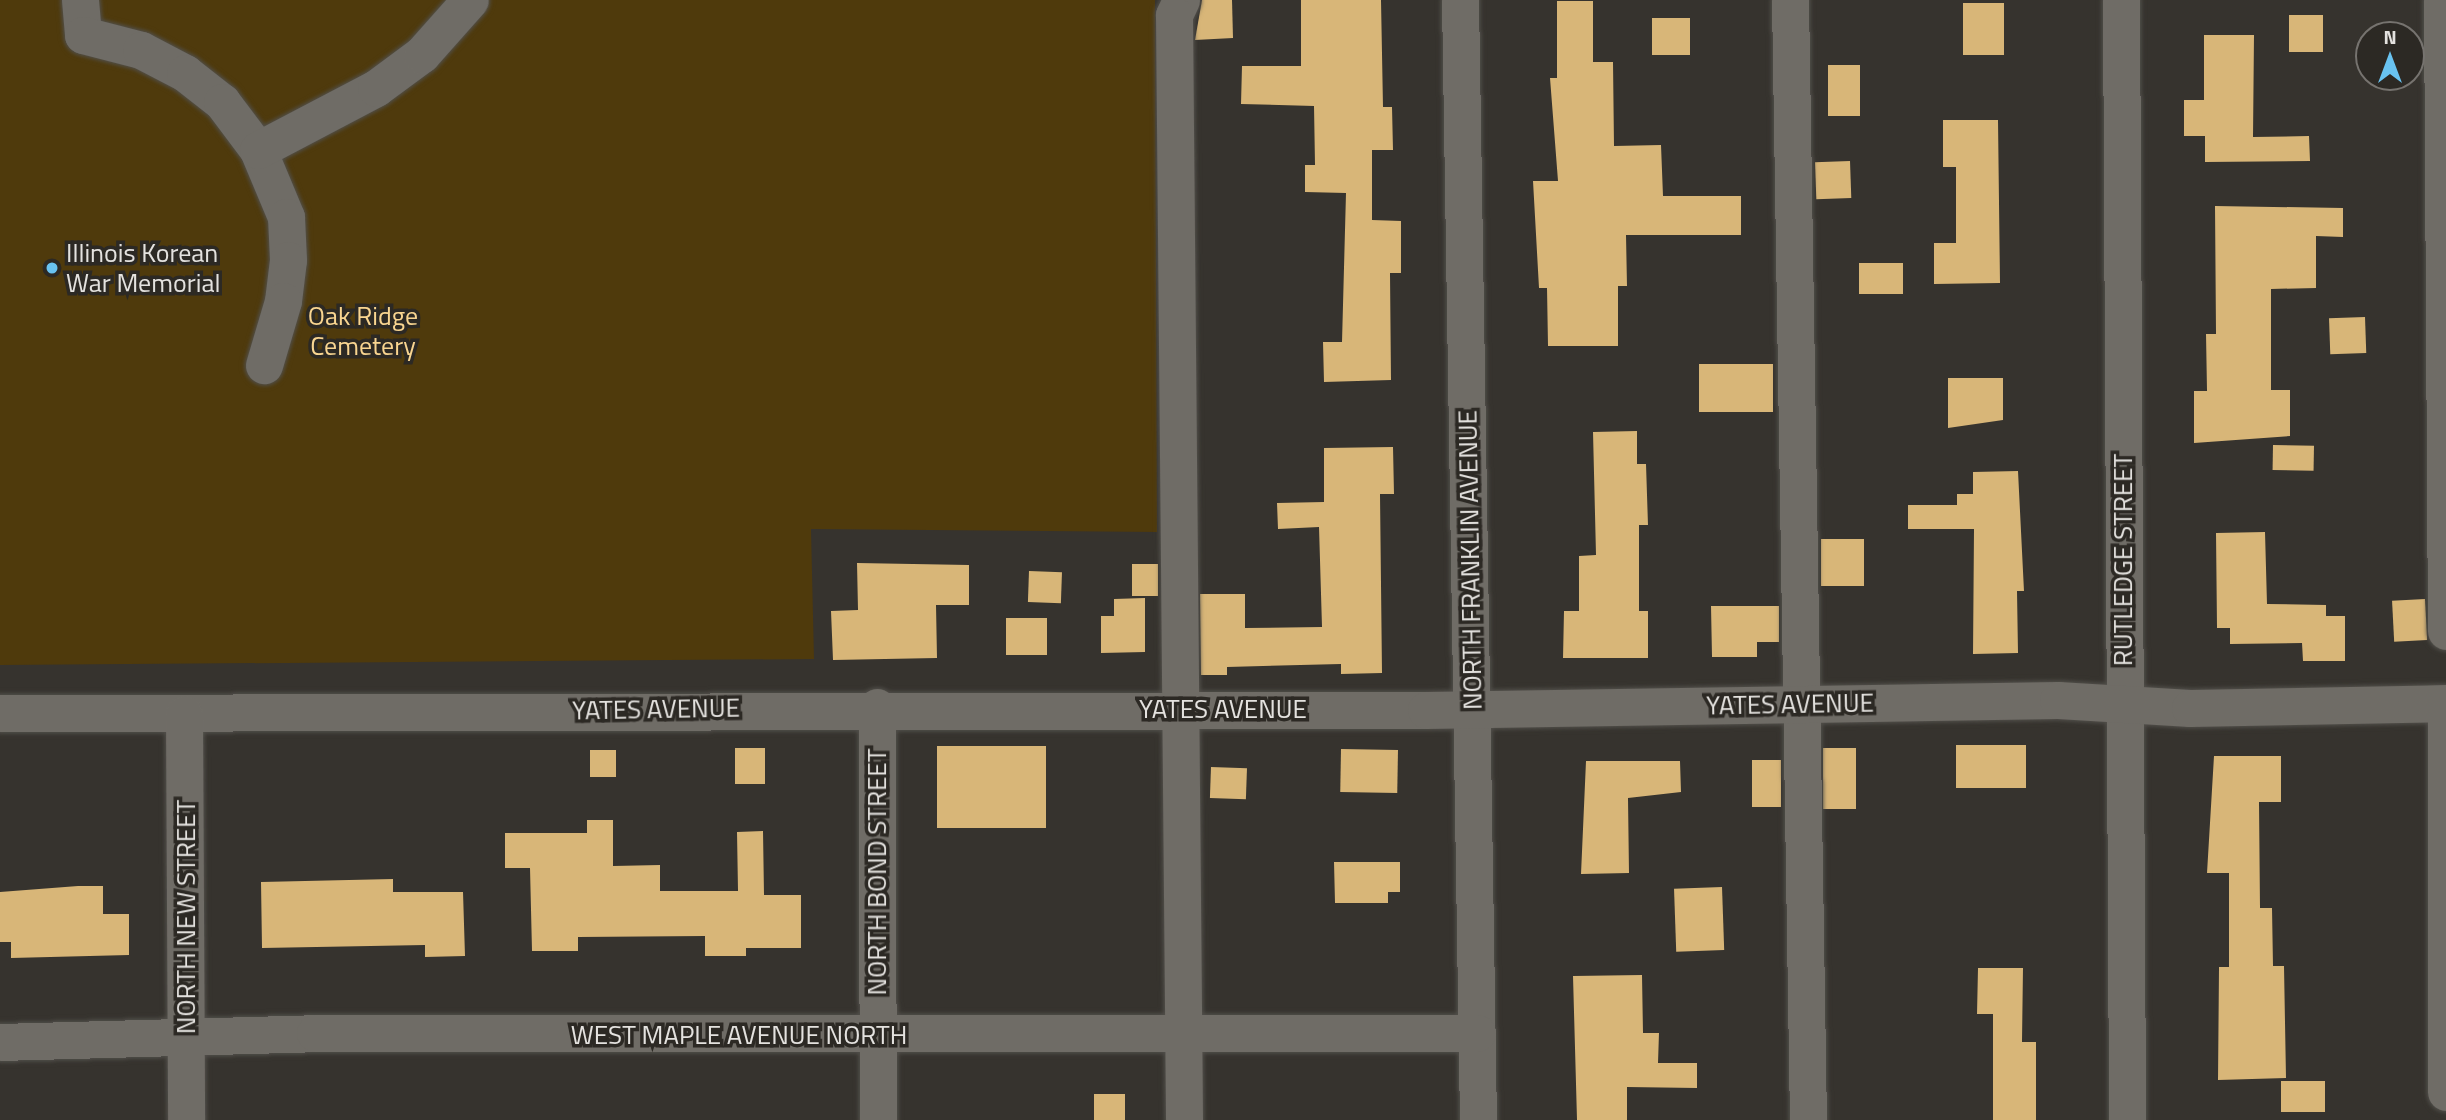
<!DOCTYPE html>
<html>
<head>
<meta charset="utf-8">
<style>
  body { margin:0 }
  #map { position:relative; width:2446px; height:1120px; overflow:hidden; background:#36332e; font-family:"Titillium Web",sans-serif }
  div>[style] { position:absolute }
  .green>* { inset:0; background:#4f3a0c }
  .building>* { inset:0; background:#d8b678; transform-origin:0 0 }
  .roads { filter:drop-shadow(0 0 2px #514f4a) drop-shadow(0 0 2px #514f4a) }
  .minor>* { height:37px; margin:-18.5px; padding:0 18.5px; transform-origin:18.5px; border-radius:18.5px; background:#6f6c66 }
  .dots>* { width:19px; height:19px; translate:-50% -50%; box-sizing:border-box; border:4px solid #2c2924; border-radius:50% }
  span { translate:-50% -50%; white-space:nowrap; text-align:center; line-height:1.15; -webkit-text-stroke:7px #2c2924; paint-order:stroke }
  .poi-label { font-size:26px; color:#e4e2df }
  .left { translate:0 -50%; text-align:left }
  .park-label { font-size:26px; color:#f9d590 }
  .street-label { font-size:26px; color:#e4e2df }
  .north { position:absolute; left:2355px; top:21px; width:70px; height:70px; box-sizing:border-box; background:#2c2924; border:2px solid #76736f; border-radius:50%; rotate:0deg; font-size:19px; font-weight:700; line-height:28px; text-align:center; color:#e4e2df }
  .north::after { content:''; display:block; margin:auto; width:24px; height:32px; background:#69c3f1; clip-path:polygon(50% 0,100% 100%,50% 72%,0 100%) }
</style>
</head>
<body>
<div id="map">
  <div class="green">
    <i style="clip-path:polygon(0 0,1155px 0,1157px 532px,811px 529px,814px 659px,0 665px)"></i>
  </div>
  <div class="building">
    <i style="clip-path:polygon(1202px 0,1232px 0,1233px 38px,1195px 40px)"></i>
    <i style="clip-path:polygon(1301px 0,1381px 0,1383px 107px,1392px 107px,1393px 150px,1372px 150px,1372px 220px,1401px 221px,1401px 273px,1390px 273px,1391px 380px,1324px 382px,1323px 342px,1342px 342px,1346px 193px,1305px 192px,1305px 165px,1315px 165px,1314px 106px,1241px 104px,1242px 66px,1301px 66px)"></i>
    <i style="clip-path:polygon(1557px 1px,1593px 1px,1593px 62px,1613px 62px,1614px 146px,1661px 145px,1663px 196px,1741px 196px,1741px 235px,1626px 235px,1627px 286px,1618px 286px,1618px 346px,1548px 346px,1547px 288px,1539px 288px,1533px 181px,1558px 181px,1550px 78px,1557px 78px)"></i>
    <i style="left:1963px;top:3px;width:41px;height:52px"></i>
    <i style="left:2289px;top:15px;width:34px;height:37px"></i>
    <i style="left:1652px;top:18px;width:38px;height:37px"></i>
    <i style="clip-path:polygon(2204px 35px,2254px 35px,2253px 137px,2309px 136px,2310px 161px,2205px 162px,2205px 136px,2184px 136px,2184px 100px,2204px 100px)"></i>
    <i style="left:1828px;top:65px;width:32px;height:51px"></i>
    <i style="clip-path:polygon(1943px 120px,1998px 120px,2000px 283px,1934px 284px,1934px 243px,1956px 243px,1956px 167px,1943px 167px)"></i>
    <i style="left:1850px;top:161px;width:37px;height:35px;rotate:88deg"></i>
    <i style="clip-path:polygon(2215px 206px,2343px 208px,2343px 237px,2316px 236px,2316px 288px,2271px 289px,2271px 390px,2290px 390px,2290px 436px,2194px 443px,2194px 391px,2207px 391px,2206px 334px,2216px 334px)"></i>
    <i style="left:1859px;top:263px;width:44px;height:31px"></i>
    <i style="left:2365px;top:317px;width:36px;height:36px;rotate:88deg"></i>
    <i style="left:1699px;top:364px;width:74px;height:48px"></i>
    <i style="clip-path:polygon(1948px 378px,2003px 378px,2003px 420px,1948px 428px)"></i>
    <i style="clip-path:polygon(1637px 431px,1637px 464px,1646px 464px,1648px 525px,1639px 525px,1639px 611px,1648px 611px,1648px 658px,1563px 658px,1564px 611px,1579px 611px,1579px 556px,1596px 555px,1593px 432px)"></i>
    <i style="left:2273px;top:445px;width:41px;height:25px;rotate:1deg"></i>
    <i style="clip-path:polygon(1393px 447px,1394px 494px,1380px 494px,1382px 673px,1341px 674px,1341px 664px,1227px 667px,1227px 675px,1201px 675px,1200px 594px,1245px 594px,1245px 628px,1322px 627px,1319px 527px,1278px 529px,1277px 503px,1324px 502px,1324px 448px)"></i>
    <i style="clip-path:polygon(2018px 471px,2024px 591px,2017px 591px,2018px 653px,1973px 654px,1974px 529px,1908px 529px,1908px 505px,1957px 505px,1957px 494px,1973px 494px,1973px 472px)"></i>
    <i style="clip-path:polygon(2265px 532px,2267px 604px,2326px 605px,2326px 616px,2345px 616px,2345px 661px,2303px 661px,2302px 643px,2230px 644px,2230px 628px,2217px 628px,2216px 533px)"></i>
    <i style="left:1821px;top:539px;width:43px;height:47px"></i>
    <i style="clip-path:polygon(857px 563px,969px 565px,969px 605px,936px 605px,937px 658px,833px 660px,831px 611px,858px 610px)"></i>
    <i style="left:1132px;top:564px;width:26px;height:32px"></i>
    <i style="left:1029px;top:571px;width:33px;height:31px;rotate:2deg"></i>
    <i style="clip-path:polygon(1145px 598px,1145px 652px,1101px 653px,1101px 616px,1114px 616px,1114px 599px)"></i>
    <i style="left:2425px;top:599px;width:41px;height:33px;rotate:87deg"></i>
    <i style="clip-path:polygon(1711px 606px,1779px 606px,1779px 642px,1757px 642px,1757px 657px,1712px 657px)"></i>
    <i style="left:1006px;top:618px;width:41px;height:37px"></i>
    <i style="left:2026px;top:745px;width:43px;height:70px;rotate:90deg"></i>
    <i style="left:937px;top:746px;width:109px;height:82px"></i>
    <i style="left:735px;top:748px;width:30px;height:36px"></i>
    <i style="left:1823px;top:748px;width:33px;height:61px"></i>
    <i style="left:1341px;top:749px;width:57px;height:43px;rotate:1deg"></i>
    <i style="left:590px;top:750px;width:26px;height:27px"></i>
    <i style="clip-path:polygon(2214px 756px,2281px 756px,2281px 802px,2259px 802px,2260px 908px,2272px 908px,2273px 966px,2284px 966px,2286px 1078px,2218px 1080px,2219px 967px,2229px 967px,2229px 873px,2207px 873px)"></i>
    <i style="left:1752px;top:760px;width:29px;height:47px"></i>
    <i style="clip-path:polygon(1586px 761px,1680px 761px,1681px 792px,1628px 798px,1629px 873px,1581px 874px)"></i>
    <i style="left:1211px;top:767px;width:36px;height:31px;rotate:2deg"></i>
    <i style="clip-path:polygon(587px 820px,613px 820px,613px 866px,660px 865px,660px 891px,738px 891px,737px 832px,763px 831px,764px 895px,801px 895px,801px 948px,746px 948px,746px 956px,705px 956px,705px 936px,578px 937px,578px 951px,532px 951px,530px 868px,505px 868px,505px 833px,587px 833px)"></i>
    <i style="clip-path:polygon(1334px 862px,1400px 862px,1400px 892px,1388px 892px,1388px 903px,1335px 903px)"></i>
    <i style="clip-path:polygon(393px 879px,393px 892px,463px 892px,465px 956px,425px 957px,425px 945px,262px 948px,261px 882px)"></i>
    <i style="clip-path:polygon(78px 886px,103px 886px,103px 914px,129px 914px,129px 955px,11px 958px,11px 942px,0 942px,0 892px)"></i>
    <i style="left:1722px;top:887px;width:63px;height:48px;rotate:88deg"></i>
    <i style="clip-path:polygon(1978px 968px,2023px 968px,2022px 1042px,2036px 1042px,2036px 1120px,1993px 1120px,1993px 1014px,1977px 1014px)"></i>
    <i style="clip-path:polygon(1642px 975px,1643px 1033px,1659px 1033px,1658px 1063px,1697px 1063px,1697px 1088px,1627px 1087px,1627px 1120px,1577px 1120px,1573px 976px)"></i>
    <i style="left:2281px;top:1081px;width:44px;height:31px"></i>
    <i style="left:1094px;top:1094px;width:31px;height:26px"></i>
  </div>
  <div class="roads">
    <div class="minor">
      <i style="left:80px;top:0;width:35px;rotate:85deg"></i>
      <i style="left:83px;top:35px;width:60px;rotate:14.5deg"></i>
      <i style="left:141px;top:50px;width:50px;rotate:27.6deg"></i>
      <i style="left:185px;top:73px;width:47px;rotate:38.1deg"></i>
      <i style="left:222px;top:102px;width:60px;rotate:53.1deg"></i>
      <i style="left:258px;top:150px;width:73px;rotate:67.3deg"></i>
      <i style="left:286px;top:217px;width:43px;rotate:87.3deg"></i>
      <i style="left:288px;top:260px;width:41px;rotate:97deg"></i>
      <i style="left:283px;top:301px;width:67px;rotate:106.5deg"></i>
      <i style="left:1181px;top:0;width:17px;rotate:115deg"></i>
      <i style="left:1174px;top:15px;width:1105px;rotate:89.48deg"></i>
      <i style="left:1460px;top:0;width:1120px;rotate:89.08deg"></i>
      <i style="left:1790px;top:0;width:1120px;rotate:89.08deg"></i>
      <i style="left:2121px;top:0;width:1120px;rotate:89.69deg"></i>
      <i style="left:2442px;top:0;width:631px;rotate:89.64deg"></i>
      <i style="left:258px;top:150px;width:133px;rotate:-27.7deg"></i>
      <i style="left:376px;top:88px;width:57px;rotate:-36.5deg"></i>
      <i style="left:422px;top:54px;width:72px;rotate:-48.4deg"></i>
      <i style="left:877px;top:707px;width:413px;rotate:89.9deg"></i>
      <i style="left:0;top:713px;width:1426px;rotate:-0.12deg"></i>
      <i style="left:1426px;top:710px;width:632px;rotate:-0.91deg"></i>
      <i style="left:2058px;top:700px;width:132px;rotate:3.5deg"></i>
      <i style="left:2190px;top:708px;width:256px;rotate:-1.1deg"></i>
      <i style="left:184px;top:714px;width:406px;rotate:89.7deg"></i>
      <i style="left:2446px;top:716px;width:376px;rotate:90deg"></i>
      <i style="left:0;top:1042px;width:315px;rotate:-1.6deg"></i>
      <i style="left:315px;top:1033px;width:1162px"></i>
    </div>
  </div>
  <div class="dots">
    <i style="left:52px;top:268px;background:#69c3f1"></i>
  </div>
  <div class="poi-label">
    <span class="left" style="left:66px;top:268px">Illinois Korean<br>War Memorial</span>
  </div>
  <div class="park-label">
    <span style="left:363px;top:331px">Oak Ridge<br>Cemetery</span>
  </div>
  <div class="street-label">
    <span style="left:1470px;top:560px;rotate:-91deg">NORTH FRANKLIN AVENUE</span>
    <span style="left:2123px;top:560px;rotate:-90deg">RUTLEDGE STREET</span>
    <span style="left:1790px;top:704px;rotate:-1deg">YATES AVENUE</span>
    <span style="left:656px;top:709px;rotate:-1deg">YATES AVENUE</span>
    <span style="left:1223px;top:709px">YATES AVENUE</span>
    <span style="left:877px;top:872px;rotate:-90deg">NORTH BOND STREET</span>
    <span style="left:186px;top:917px;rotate:-90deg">NORTH NEW STREET</span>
    <span style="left:739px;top:1035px">WEST MAPLE AVENUE NORTH</span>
  </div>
  <div class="north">N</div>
</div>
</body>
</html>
